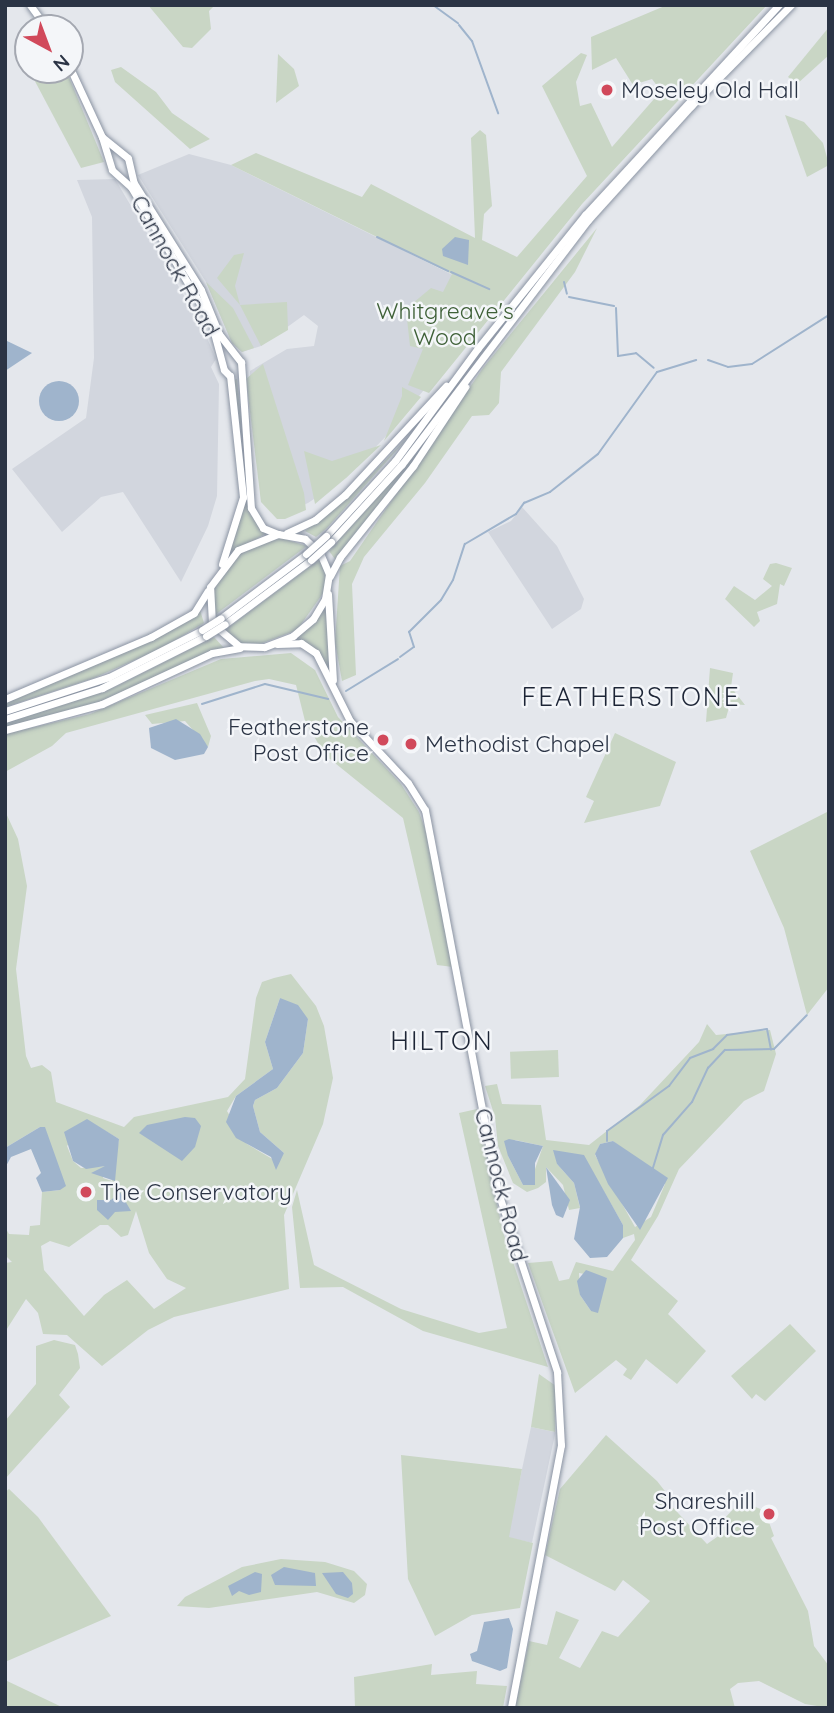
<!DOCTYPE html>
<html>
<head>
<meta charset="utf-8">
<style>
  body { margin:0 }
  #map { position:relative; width:834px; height:1713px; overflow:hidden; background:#e4e7ec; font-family:Quicksand,sans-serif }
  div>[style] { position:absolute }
  .built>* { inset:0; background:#d2d6de; transform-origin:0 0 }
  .green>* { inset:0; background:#c9d6c5; transform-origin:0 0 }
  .water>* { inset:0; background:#9fb4cc }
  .round { border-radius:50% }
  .stream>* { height:2px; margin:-1px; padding:0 1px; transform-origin:1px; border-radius:1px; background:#9fb4cc }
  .roads { filter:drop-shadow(0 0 2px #8b94a3) drop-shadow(0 0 2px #8b94a3) }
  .highway>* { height:7px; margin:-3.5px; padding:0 3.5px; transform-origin:3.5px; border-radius:3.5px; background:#fff }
  .bridges { filter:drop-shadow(0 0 2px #8b94a3) drop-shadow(0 0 2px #8b94a3) }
  .highway-bridge>* { height:7px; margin:-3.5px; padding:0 3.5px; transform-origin:3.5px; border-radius:3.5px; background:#fff }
  .dots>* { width:19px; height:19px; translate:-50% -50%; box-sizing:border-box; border:4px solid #f4f6f9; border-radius:50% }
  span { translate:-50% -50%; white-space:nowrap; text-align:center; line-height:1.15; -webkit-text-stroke:5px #f4f6f9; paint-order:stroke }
  .poi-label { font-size:23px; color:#2b3445 }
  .left { translate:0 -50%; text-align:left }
  .right { translate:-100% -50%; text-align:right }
  .street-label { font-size:23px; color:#2b3445 }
  .park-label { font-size:23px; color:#3f6138 }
  .quarter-label { font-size:26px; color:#1d2536; letter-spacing:2px }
  .frame { position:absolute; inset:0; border:7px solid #2b3445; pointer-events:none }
  .north { position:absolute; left:14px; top:14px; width:70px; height:70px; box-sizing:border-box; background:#f4f6f9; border:2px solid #a4a8b1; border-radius:50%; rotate:139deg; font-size:19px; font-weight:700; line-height:28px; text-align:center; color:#2b3445 }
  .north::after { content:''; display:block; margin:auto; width:24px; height:32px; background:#d1495b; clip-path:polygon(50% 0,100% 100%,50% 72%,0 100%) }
</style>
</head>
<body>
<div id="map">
  <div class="built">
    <i style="clip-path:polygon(189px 154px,231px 165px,473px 285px,423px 391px,389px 433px,347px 477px,308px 503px,280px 515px,251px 399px,250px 371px,287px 349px,314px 346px,318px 326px,304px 315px,261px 346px,242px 352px,232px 343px,206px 282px,138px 175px)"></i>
    <i style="clip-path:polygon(115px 179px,202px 326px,216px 359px,211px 367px,219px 384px,217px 496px,208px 526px,181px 582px,123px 492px,101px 497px,62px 532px,12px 469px,86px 418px,94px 358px,92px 217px,77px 180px)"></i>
    <i style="clip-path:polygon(522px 507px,557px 546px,584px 599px,581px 609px,552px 629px,488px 532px,511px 521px)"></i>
    <i style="left:531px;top:1427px;width:25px;height:113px;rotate:12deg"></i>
  </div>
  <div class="green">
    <i style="clip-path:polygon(148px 5px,215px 5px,209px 11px,211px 29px,192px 48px,183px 47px)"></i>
    <i style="clip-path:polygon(667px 5px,767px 5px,582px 204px,429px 393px,408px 385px,423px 349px,410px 346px,407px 319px,413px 303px,431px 288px,443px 292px,452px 274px,231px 165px,256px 153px,362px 197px,371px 184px,475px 238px,471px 138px,480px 130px,486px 135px,492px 206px,484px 214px,482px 240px,517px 257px,587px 176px,542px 86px,581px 53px,587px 55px,576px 82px,580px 106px,591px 103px,612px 147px,661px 91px,652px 79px,633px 85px,616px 58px,592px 70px,591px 37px)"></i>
    <i style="clip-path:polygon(829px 27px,829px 55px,797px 84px,788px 77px)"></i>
    <i style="clip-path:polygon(278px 54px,294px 69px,299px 86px,276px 103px)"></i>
    <i style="clip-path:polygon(121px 67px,156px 92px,172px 113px,210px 139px,190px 149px,115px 82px,111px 70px)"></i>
    <i style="clip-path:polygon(29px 70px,66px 70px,104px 162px,81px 168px)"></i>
    <i style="clip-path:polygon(785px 115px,804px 122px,823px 143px,829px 165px,807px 177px)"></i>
    <i style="clip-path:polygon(597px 228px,575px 272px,501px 372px,499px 403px,489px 415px,472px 416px,425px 483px,364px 557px,352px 584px,356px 675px,342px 681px,335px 642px,340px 566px,350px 561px,483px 368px)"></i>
    <i style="clip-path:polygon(244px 253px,235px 286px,240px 305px,287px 302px,288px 330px,261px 346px,240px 305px,217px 278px,234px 255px)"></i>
    <i style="clip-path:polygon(206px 282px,233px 308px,254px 348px,242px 352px,232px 343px)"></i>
    <i style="clip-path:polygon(263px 364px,304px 493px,306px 510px,285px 519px,277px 519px,261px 502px,246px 379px)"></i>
    <i style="clip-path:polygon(237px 379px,250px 514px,267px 533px,227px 555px,245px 504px,243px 443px,233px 380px)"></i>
    <i style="clip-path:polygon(402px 387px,421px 397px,384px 441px,402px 396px)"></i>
    <i style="clip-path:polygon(413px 432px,327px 528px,316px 537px,305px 531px,363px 483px)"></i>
    <i style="clip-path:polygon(381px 445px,346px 478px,315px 504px,304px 451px,332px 461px)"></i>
    <i style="clip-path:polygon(424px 445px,397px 483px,335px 559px,329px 551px)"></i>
    <i style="clip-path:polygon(281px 538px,307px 546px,215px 615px,212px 592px,234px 558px,245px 549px)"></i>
    <i style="clip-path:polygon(320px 559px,326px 575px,324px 592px,297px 630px,260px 644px,241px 643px,225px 630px)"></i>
    <i style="clip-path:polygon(776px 563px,792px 568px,784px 586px,780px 584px,777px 604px,757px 612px,760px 621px,754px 627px,725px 599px,734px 586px,755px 600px,772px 586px,763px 579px,770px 564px)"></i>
    <i style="clip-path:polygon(327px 604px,330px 670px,328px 670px,313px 647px,295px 639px,315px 623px)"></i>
    <i style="clip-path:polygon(200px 610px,204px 623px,162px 648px,94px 678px,5px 707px,5px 701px,133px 649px)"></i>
    <i style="clip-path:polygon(214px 637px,224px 648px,90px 706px,5px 727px,5px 723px,115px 687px)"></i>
    <i style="clip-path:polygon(291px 653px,315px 670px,338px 717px,401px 784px,419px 812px,432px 848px,453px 967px,437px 965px,403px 818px,325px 755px,305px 721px,296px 685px,269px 679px,255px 681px,66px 733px,52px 746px,5px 772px,5px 734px,90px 714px,221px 659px)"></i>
    <i style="clip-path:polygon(710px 668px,733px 673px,731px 687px,745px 705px,730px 704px,726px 718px,706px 722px)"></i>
    <i style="clip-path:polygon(197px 703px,211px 736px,208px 747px,185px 721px,152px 724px,145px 715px)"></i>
    <i style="clip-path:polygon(615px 733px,676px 762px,660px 806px,584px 823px,594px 801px,586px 797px)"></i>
    <i style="clip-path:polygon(evenodd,5px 811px,18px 839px,27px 886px,16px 969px,26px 1056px,31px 1068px,42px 1065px,51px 1072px,56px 1102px,124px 1127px,134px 1117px,228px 1097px,245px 1079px,256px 998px,262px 982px,274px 978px,291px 974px,316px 1006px,324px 1026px,333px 1078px,323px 1124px,284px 1215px,289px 1289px,174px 1317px,148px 1330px,102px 1366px,67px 1335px,43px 1334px,38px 1313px,26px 1299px,5px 1332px,5px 1263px,12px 1262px,5px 1255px,5px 1227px,9px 1234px,29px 1235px,30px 1226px,40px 1225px,42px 1192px,60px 1190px,40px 1127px,5px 1148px,5px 811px,280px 998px,308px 1019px,303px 1053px,277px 1088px,255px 1100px,253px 1106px,260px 1132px,284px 1153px,274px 1160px,247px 1144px,227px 1111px,236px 1096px,273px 1069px,265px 1042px,280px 998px,5px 811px,87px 1120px,119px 1139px,112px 1181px,103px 1178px,105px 1166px,81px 1168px,73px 1161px,67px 1146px,87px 1120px,5px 811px,136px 1211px,149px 1253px,167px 1279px,186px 1288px,154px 1309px,127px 1280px,104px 1295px,84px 1316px,44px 1270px,41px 1246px,50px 1241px,69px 1247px,100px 1225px,108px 1225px,121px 1237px,128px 1235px,136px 1211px)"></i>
    <i style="clip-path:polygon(829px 811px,829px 987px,807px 1015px,784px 928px,750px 851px)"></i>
    <i style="clip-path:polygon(evenodd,707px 1024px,716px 1035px,770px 1030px,776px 1054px,764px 1091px,744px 1101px,679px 1169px,658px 1216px,631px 1260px,678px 1301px,668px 1314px,706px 1351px,677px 1384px,646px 1359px,631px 1380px,623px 1375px,627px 1369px,616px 1360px,575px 1393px,528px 1263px,552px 1261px,559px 1281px,569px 1279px,576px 1262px,613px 1271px,635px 1240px,634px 1234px,623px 1238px,623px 1225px,583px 1155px,557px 1164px,574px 1183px,580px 1208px,569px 1210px,563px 1185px,546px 1167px,546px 1182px,538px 1188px,527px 1192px,513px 1183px,498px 1146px,495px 1117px,485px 1086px,497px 1084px,502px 1104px,541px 1105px,546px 1140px,589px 1145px,640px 1105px,699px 1042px,707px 1024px,515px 1140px,543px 1146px,534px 1172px,523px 1185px,508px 1156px,515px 1140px,707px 1024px,613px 1141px,665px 1184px,651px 1217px,635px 1227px,595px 1155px,600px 1144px,613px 1141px,707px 1024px,579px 1273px,607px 1278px,591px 1311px,580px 1295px,579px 1273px)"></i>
    <i style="left:558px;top:1050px;width:27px;height:48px;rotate:88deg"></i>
    <i style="clip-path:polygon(477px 1109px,503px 1232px,548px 1367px,423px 1331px,343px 1287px,300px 1288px,292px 1207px,297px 1190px,314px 1265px,401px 1309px,479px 1333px,507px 1328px,459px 1113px)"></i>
    <i style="clip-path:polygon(790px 1324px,816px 1351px,765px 1401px,756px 1394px,752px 1399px,731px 1376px)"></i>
    <i style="clip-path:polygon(54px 1340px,75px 1345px,78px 1354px,80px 1368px,59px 1395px,70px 1407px,5px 1479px,5px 1421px,36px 1384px,36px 1346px)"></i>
    <i style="clip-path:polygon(539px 1374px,556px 1386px,555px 1432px,531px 1427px)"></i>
    <i style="clip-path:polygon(606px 1435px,657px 1481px,668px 1495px,665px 1499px,707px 1544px,724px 1532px,722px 1521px,741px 1501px,765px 1511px,774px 1536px,771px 1538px,808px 1611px,814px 1646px,829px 1666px,829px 1708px,805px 1704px,759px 1681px,738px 1683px,730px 1689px,735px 1708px,515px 1708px,529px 1641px,547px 1645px,556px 1611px,579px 1620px,559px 1658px,580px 1668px,602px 1631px,618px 1637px,650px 1601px,623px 1580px,615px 1591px,545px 1555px,560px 1489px)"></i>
    <i style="clip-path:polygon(401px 1455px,522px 1469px,509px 1537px,533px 1543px,520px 1608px,472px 1615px,435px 1636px,408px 1579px)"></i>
    <i style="clip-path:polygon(9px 1489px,38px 1517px,111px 1616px,5px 1662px,5px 1492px)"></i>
    <i style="clip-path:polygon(281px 1559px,325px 1562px,354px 1571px,367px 1584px,365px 1595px,354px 1603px,317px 1592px,209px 1608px,177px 1606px,185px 1597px,242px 1567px)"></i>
    <i style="clip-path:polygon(432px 1664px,431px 1675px,477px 1671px,476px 1684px,507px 1686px,503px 1708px,355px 1708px,354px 1677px)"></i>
    <i style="clip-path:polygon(5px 1680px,64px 1708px,5px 1708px)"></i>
  </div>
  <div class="water">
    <i style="clip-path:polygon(455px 237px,469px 240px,468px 265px,443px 256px,442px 249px)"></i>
    <i style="clip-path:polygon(5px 340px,32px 353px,5px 371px)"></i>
    <i class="round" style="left:39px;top:381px;width:40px;height:40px"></i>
    <i style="clip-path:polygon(176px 719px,200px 734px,208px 747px,204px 754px,175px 760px,151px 748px,149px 728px)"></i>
    <i style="clip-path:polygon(280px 998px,298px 1005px,308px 1019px,303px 1053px,277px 1088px,255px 1100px,253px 1106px,260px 1132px,284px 1153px,276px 1170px,271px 1157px,236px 1138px,226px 1122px,236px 1096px,273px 1069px,265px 1042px)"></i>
    <i style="clip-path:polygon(185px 1117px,195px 1118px,201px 1126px,195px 1147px,182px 1161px,139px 1133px,147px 1125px)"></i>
    <i style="clip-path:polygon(87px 1119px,119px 1139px,115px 1181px,91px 1173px,105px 1166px,86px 1169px,73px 1161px,64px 1132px)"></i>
    <i style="clip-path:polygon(40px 1127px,45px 1127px,66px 1186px,60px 1190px,42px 1192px,36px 1178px,41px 1173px,31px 1149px,11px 1157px,5px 1168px,5px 1148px)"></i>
    <i style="clip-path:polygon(509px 1139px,543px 1146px,535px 1163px,535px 1185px,523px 1185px,508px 1156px,504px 1141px)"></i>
    <i style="clip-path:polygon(613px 1141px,668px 1178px,640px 1230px,608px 1184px,595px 1154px,600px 1144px)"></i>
    <i style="clip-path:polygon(553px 1150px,584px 1155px,623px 1225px,623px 1238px,607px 1257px,590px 1258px,574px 1239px,580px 1207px,574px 1183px,557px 1164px)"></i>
    <i style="clip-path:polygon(546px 1167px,570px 1200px,563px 1218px,556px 1215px,552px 1205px)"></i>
    <i style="clip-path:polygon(120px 1192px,131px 1211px,115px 1212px,108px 1220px,97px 1210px,97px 1200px,111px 1200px)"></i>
    <i style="clip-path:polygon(586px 1270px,607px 1278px,598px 1313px,591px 1311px,580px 1295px,577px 1281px)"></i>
    <i style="clip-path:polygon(284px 1567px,315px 1573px,316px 1586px,275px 1585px,271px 1575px)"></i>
    <i style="clip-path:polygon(255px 1572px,262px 1574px,261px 1592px,249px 1595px,239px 1591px,232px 1596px,228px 1586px)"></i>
    <i style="clip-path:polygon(343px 1572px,352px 1583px,353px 1594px,348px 1598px,336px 1594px,322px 1573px)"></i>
    <i style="clip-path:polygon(509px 1618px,513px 1629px,507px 1668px,500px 1671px,472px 1661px,470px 1654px,477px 1651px,484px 1622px)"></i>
  </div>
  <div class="stream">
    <i style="left:433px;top:5px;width:31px;rotate:36deg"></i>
    <i style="left:459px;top:25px;width:21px;rotate:51deg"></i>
    <i style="left:472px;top:41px;width:77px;rotate:70.1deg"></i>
    <i style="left:377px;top:237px;width:79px;rotate:25.6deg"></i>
    <i style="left:451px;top:272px;width:42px;rotate:24.1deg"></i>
    <i style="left:564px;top:282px;width:12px;rotate:76deg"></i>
    <i style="left:569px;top:297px;width:46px;rotate:11.3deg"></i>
    <i style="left:616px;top:308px;width:48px;rotate:87.6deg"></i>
    <i style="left:618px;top:356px;width:18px;rotate:-9deg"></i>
    <i style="left:636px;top:353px;width:23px;rotate:40deg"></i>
    <i style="left:708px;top:360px;width:21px;rotate:19deg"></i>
    <i style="left:728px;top:367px;width:24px;rotate:-7deg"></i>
    <i style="left:752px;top:364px;width:91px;rotate:-32.5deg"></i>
    <i style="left:400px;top:657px;width:17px;rotate:-36deg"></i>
    <i style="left:414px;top:647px;width:16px;rotate:-108deg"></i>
    <i style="left:409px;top:632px;width:45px;rotate:-45deg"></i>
    <i style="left:441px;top:600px;width:23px;rotate:-59deg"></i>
    <i style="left:453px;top:580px;width:38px;rotate:-72deg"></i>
    <i style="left:465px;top:544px;width:59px;rotate:-30.5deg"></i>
    <i style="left:516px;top:514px;width:14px;rotate:-54deg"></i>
    <i style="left:524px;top:503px;width:28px;rotate:-23deg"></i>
    <i style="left:550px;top:492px;width:61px;rotate:-38.4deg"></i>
    <i style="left:598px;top:454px;width:101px;rotate:-54.3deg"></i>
    <i style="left:657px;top:372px;width:41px;rotate:-17.1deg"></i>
    <i style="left:346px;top:691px;width:61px;rotate:-31.6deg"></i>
    <i style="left:202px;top:704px;width:66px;rotate:-17.6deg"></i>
    <i style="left:265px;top:684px;width:65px;rotate:13.4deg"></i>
    <i style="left:607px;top:1141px;width:10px;rotate:-90deg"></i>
    <i style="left:607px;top:1131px;width:77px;rotate:-36deg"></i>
    <i style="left:669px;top:1086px;width:35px;rotate:-53deg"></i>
    <i style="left:690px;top:1058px;width:25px;rotate:-21deg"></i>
    <i style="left:713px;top:1049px;width:20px;rotate:-45deg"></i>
    <i style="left:727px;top:1035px;width:40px;rotate:-8.5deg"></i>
    <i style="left:767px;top:1029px;width:21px;rotate:79deg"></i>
    <i style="left:652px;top:1171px;width:38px;rotate:-73deg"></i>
    <i style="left:663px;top:1135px;width:44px;rotate:-48.7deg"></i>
    <i style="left:692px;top:1102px;width:38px;rotate:-65deg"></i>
    <i style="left:708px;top:1068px;width:25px;rotate:-47deg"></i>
    <i style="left:725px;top:1050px;width:49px;rotate:-1.2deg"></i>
    <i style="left:774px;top:1049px;width:47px;rotate:-45.9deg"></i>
  </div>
  <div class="roads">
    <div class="highway">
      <i style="left:30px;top:5px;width:29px;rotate:54deg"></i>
      <i style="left:70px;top:68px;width:76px;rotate:65.1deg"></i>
      <i style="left:102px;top:137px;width:34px;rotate:73deg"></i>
      <i style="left:112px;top:170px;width:25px;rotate:42deg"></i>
      <i style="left:131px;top:187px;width:145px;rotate:59.4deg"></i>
      <i style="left:102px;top:137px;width:33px;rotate:39deg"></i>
      <i style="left:128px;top:158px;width:26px;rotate:77deg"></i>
      <i style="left:134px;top:183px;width:126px;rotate:57.9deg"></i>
      <i style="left:201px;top:290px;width:48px;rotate:67.8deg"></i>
      <i style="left:219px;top:334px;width:36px;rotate:52deg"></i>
      <i style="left:241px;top:362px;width:146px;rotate:86.1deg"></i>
      <i style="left:251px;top:508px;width:23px;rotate:59deg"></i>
      <i style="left:263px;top:528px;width:16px;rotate:22deg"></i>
      <i style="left:213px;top:329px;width:42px;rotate:75deg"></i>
      <i style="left:224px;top:370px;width:8px;rotate:45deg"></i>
      <i style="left:287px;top:533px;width:31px;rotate:-25deg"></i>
      <i style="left:315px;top:520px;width:39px;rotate:-40deg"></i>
      <i style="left:345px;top:495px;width:149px;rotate:-47.2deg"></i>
      <i style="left:278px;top:534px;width:27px;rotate:10deg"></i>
      <i style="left:305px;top:539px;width:21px;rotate:43deg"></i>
      <i style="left:320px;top:553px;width:23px;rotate:67deg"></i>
      <i style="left:329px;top:574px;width:25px;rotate:99deg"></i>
      <i style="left:325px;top:599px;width:23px;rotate:121deg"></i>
      <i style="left:313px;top:619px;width:26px;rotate:140deg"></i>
      <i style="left:293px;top:636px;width:31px;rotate:159deg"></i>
      <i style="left:264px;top:647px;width:25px;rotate:-178deg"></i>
      <i style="left:239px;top:646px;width:35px;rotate:-140deg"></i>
      <i style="left:212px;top:623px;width:36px;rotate:-93deg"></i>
      <i style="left:210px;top:587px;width:46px;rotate:-52.9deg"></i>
      <i style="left:238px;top:550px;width:43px;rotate:-21.8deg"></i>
      <i style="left:326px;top:536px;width:102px;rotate:-47.4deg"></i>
      <i style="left:395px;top:461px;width:140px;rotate:-53.7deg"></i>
      <i style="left:478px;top:348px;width:171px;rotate:-51.2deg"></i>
      <i style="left:585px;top:215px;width:286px;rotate:-47.3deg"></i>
      <i style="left:331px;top:542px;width:105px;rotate:-47.7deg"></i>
      <i style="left:402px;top:464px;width:307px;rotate:-52.7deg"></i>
      <i style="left:588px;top:220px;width:154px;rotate:-47.9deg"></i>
      <i style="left:691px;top:106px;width:142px;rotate:-45.3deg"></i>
      <i style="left:222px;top:564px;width:70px;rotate:-72.6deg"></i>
      <i style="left:243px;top:497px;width:122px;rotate:-96.1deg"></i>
      <i style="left:330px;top:576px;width:21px;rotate:-62deg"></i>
      <i style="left:340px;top:557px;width:117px;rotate:-51.3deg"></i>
      <i style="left:413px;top:466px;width:95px;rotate:-56.6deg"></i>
      <i style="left:328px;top:594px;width:86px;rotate:86.7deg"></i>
      <i style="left:221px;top:618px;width:106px;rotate:-37deg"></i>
      <i style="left:225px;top:624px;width:107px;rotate:-36.7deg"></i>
      <i style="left:277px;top:644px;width:24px;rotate:-2deg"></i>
      <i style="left:301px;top:643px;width:18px;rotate:34deg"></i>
      <i style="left:316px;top:653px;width:76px;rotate:63.4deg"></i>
      <i style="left:350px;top:721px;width:85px;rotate:46.9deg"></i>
      <i style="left:408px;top:783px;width:32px;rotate:58deg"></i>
      <i style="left:425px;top:810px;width:386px;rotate:79.2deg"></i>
      <i style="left:497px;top:1189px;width:193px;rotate:71.8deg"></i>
      <i style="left:557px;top:1372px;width:73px;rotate:86.9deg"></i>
      <i style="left:561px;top:1445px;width:268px;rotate:100.8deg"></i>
      <i style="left:5px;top:699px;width:159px;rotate:-23deg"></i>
      <i style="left:151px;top:637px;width:49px;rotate:-29.2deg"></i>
      <i style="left:194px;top:613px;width:26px;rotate:-58deg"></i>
      <i style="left:5px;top:711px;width:109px;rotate:-18.1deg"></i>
      <i style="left:109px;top:677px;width:104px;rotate:-26.8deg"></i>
      <i style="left:5px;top:719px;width:102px;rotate:-17.7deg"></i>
      <i style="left:102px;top:688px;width:116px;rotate:-26.6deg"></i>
      <i style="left:5px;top:730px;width:100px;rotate:-15deg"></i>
      <i style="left:102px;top:704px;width:121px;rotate:-24.9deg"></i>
      <i style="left:212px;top:653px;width:28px;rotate:-10deg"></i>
    </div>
  </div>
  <div class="bridges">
    <div class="highway-bridge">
      <i style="left:306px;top:554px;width:27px;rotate:-42deg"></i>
      <i style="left:311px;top:560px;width:27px;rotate:-42deg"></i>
      <i style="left:202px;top:630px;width:22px;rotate:-32deg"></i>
      <i style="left:206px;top:636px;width:22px;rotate:-32deg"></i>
    </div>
  </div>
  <div class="dots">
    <i style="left:607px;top:90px;background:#d1495b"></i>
    <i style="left:383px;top:740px;background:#d1495b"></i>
    <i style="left:411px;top:744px;background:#d1495b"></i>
    <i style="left:86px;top:1192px;background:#d1495b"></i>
    <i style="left:769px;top:1514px;background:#d1495b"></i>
  </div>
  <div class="poi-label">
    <span class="left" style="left:621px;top:90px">Moseley Old Hall</span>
    <span class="right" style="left:369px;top:740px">Featherstone<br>Post Office</span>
    <span class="left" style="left:425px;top:744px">Methodist Chapel</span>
    <span class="left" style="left:100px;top:1192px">The Conservatory</span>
    <span class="right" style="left:755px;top:1514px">Shareshill<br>Post Office</span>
  </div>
  <div class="street-label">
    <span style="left:175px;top:266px;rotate:61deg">Cannock Road</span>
    <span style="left:501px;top:1185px;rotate:76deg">Cannock Road</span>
  </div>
  <div class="park-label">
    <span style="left:445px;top:324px">Whitgreave's<br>Wood</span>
  </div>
  <div class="quarter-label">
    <span style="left:631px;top:697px">FEATHERSTONE</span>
    <span style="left:442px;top:1041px">HILTON</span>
  </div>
  <div class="frame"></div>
  <div class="north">N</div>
</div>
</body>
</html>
